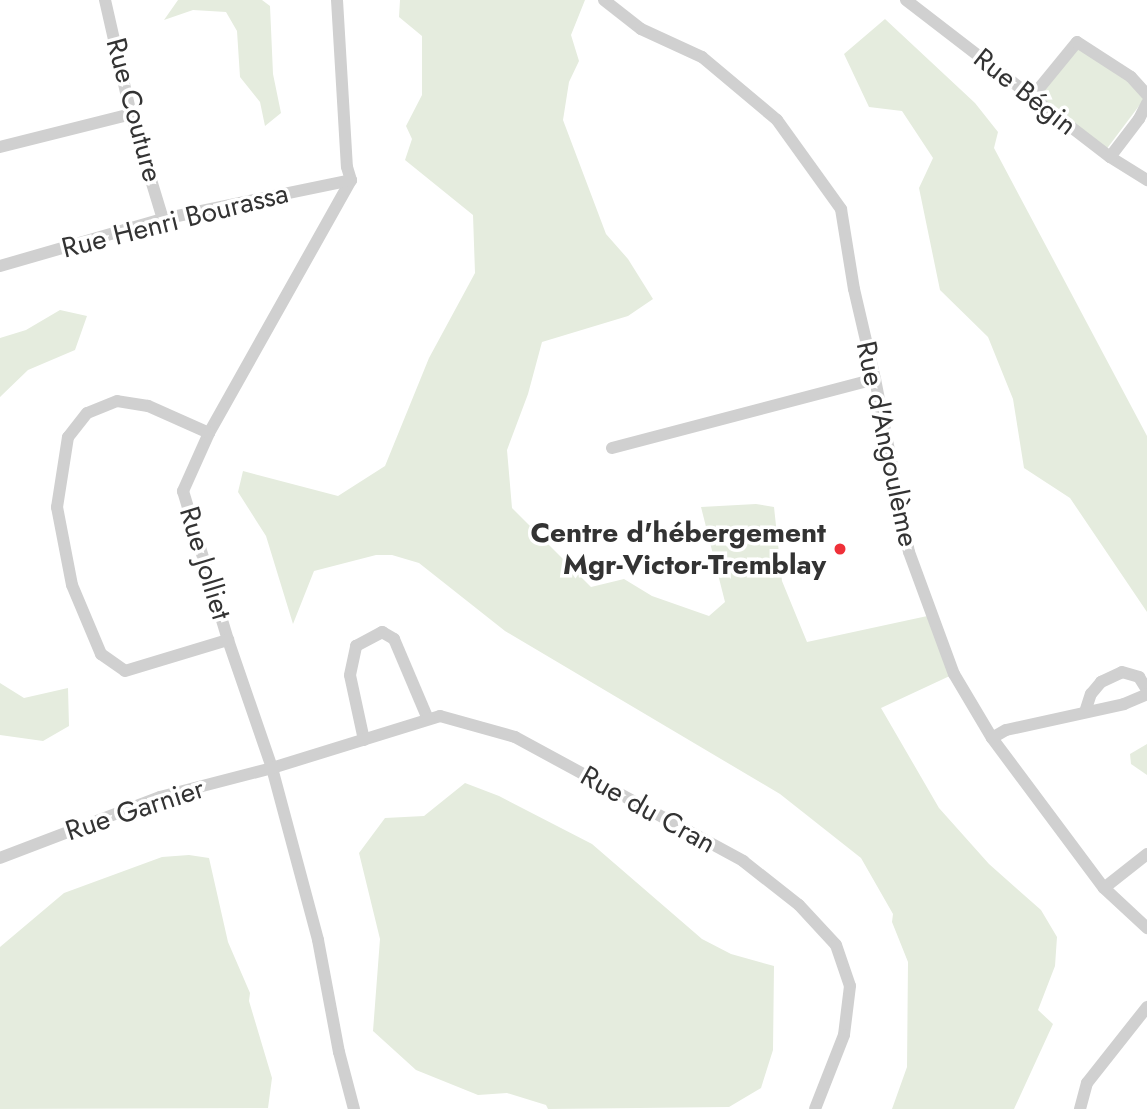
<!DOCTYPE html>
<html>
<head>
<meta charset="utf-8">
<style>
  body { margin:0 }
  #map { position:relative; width:1147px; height:1109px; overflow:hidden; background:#fff; font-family:Jost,sans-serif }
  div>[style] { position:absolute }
  .green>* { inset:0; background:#e5ecde; transform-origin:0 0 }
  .minor>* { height:12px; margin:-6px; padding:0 6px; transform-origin:6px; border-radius:6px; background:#d0d0d0 }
  .dots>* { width:19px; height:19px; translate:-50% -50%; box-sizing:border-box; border:4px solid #fff; border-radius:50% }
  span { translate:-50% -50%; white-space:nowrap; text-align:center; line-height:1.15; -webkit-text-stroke:7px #fff; paint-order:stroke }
  .street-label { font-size:28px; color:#333 }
  .poi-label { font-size:28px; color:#333; font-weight:700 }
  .right { translate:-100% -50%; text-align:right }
</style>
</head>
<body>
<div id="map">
  <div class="green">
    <i style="clip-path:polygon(178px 0,262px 0,270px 6px,273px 74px,281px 113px,265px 126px,260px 102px,240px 77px,237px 31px,226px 12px,193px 10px,164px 20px)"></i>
    <i style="clip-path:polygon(400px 0,585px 0,571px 35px,579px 61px,569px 82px,563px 120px,606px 234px,628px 259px,653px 299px,628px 316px,542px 342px,528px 394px,507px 450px,512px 508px,591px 587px,624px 579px,652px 596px,709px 616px,725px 602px,701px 507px,756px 504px,774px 507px,782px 581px,807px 642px,932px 615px,954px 674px,881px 708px,939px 808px,989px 864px,1041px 910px,1057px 937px,1055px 966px,1038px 1010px,1053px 1024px,1014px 1109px,892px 1109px,907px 1067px,908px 962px,892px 922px,893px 914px,861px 858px,780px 794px,505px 631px,419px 563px,392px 555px,376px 555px,314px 571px,293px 624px,266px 536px,238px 492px,243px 471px,338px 496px,385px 466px,429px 358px,475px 273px,473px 215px,405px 160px,412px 139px,406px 126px,422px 95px,422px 36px,399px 17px)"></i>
    <i style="clip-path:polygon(885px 19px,975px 103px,998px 132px,994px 148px,1147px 436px,1147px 612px,1070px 498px,1024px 468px,1013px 399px,988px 337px,940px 290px,919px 188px,933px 158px,902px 111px,869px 107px,844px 54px)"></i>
    <i style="left:1077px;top:42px;width:88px;height:71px;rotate:37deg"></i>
    <i style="clip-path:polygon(60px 310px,87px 316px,75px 350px,28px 370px,0 397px,0 338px,26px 330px)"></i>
    <i style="clip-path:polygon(0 683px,24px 698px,68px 688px,69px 726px,43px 741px,0 735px)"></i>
    <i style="clip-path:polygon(1147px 744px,1147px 775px,1131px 764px,1130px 754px)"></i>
    <i style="clip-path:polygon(465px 783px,499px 796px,592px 844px,702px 939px,731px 954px,774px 966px,773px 1050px,761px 1088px,729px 1107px,548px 1109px,546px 1105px,507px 1093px,478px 1095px,416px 1070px,373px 1031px,380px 939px,359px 853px,385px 818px,424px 816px)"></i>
    <i style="clip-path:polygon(189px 855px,209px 858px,228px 942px,250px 993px,249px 1001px,272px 1078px,268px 1108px,0 1109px,0 947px,64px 893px,162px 857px)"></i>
  </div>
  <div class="minor">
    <i style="left:105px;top:0;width:117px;rotate:77.2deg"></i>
    <i style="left:131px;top:114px;width:110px;rotate:73.1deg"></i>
    <i style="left:337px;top:0;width:167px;rotate:86.6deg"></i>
    <i style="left:347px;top:167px;width:14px;rotate:73deg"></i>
    <i style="left:351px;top:180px;width:290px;rotate:119.3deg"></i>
    <i style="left:209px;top:433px;width:64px;rotate:114.1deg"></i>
    <i style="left:183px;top:491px;width:156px;rotate:73.2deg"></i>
    <i style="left:228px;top:640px;width:135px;rotate:71deg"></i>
    <i style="left:272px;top:768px;width:178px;rotate:75deg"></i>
    <i style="left:318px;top:940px;width:114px;rotate:79.4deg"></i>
    <i style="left:339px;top:1052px;width:59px;rotate:75.3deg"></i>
    <i style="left:604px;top:0;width:47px;rotate:38.1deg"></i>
    <i style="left:641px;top:29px;width:67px;rotate:24.7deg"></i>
    <i style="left:702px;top:57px;width:98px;rotate:40deg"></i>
    <i style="left:777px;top:120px;width:110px;rotate:54.3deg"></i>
    <i style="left:841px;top:209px;width:81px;rotate:80.8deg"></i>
    <i style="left:854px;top:289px;width:92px;rotate:76.9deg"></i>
    <i style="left:875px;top:379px;width:176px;rotate:78.9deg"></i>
    <i style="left:909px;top:552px;width:130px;rotate:69.8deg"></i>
    <i style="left:954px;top:674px;width:74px;rotate:59.3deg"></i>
    <i style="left:992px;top:738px;width:187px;rotate:53.3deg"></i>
    <i style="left:1104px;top:888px;width:59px;rotate:42.9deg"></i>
    <i style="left:906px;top:0;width:257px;rotate:37.6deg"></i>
    <i style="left:1110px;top:157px;width:44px;rotate:31.9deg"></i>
    <i style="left:1032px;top:97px;width:71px;rotate:-50.7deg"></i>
    <i style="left:1077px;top:42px;width:64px;rotate:32.9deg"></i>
    <i style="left:1131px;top:77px;width:24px;rotate:48deg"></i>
    <i style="left:0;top:147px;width:135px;rotate:-14.1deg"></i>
    <i style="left:1110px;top:157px;width:48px;rotate:-52.7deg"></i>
    <i style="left:1139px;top:119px;width:18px;rotate:-63deg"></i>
    <i style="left:0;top:266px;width:170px;rotate:-16.1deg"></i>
    <i style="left:163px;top:219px;width:192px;rotate:-11.7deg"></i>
    <i style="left:209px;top:433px;width:67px;rotate:-156.1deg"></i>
    <i style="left:148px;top:406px;width:31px;rotate:-171deg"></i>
    <i style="left:117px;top:401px;width:32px;rotate:158deg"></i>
    <i style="left:87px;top:413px;width:31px;rotate:128deg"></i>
    <i style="left:68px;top:437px;width:71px;rotate:98.9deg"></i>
    <i style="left:57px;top:507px;width:79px;rotate:79.1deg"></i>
    <i style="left:72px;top:585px;width:75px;rotate:67.2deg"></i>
    <i style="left:101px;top:654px;width:29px;rotate:35deg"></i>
    <i style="left:125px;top:671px;width:108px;rotate:-16.8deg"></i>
    <i style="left:612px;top:448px;width:272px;rotate:-14.7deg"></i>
    <i style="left:1085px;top:712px;width:19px;rotate:-72deg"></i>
    <i style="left:1091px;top:694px;width:16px;rotate:-50deg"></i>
    <i style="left:1101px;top:682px;width:23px;rotate:-25deg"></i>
    <i style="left:1122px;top:672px;width:18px;rotate:16deg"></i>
    <i style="left:1139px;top:677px;width:15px;rotate:58deg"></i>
    <i style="left:992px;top:738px;width:16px;rotate:-30deg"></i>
    <i style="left:1006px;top:730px;width:121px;rotate:-12.4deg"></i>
    <i style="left:1124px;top:704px;width:25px;rotate:-23deg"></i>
    <i style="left:364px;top:740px;width:66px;rotate:-102.2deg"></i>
    <i style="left:350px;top:675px;width:30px;rotate:-78deg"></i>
    <i style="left:356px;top:646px;width:30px;rotate:-28deg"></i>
    <i style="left:382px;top:632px;width:14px;rotate:30deg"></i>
    <i style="left:394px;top:639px;width:87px;rotate:67deg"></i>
    <i style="left:0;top:858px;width:171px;rotate:-20.9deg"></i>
    <i style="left:160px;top:797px;width:116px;rotate:-14.5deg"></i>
    <i style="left:272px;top:768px;width:176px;rotate:-17.2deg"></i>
    <i style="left:440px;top:716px;width:78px;rotate:15.6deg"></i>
    <i style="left:515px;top:737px;width:260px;rotate:28.5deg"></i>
    <i style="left:743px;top:861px;width:71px;rotate:38.2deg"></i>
    <i style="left:799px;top:905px;width:54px;rotate:47.2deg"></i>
    <i style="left:836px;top:945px;width:43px;rotate:71.1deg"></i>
    <i style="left:850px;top:986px;width:49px;rotate:97deg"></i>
    <i style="left:844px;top:1035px;width:79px;rotate:111.4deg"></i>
    <i style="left:1104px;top:888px;width:55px;rotate:-38.3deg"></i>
    <i style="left:1080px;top:1109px;width:27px;rotate:-75deg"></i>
    <i style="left:1087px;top:1083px;width:97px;rotate:-51.7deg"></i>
  </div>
  <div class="dots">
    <i style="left:840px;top:549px;background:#ef3039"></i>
  </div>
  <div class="street-label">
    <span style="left:1025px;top:92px;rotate:38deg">Rue Bégin</span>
    <span style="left:134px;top:110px;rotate:75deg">Rue Couture</span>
    <span style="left:175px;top:221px;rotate:-14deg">Rue Henri Bourassa</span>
    <span style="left:887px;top:444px;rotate:78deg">Rue d'Angoulème</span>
    <span style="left:205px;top:563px;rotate:73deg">Rue Jolliet</span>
    <span style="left:135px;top:810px;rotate:-18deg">Rue Garnier</span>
    <span style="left:648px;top:810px;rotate:29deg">Rue du Cran</span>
  </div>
  <div class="poi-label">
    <span class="right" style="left:826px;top:549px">Centre d'hébergement<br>Mgr-Victor-Tremblay</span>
  </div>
</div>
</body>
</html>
